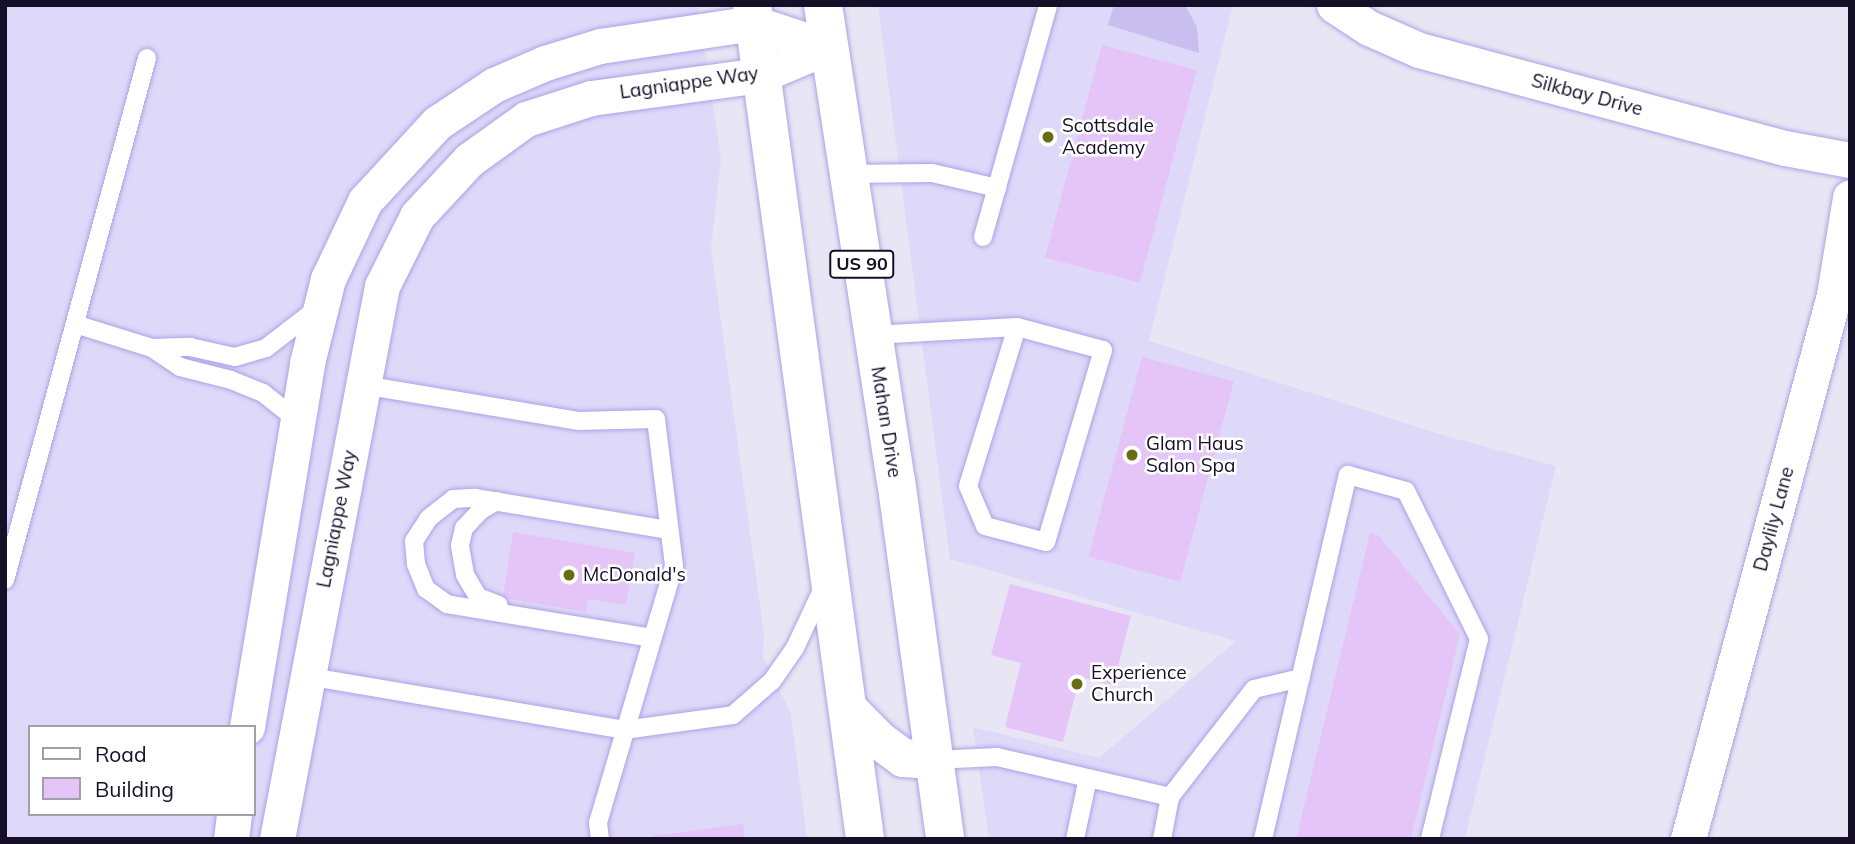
<!DOCTYPE html>
<html>
<head>
<meta charset="utf-8">
<style>
  body { margin:0 }
  #map { position:relative; width:1855px; height:844px; overflow:hidden; background:#e8e6f4; font-family:Mulish,sans-serif }
  div>[style] { position:absolute }
  .built>* { inset:0; background:#ded9f9 }
  .green>* { inset:0; background:#c8bfef }
  .building>* { inset:0; background:#e5c4f8; transform-origin:0 0 }
  .roads { filter:drop-shadow(0 0 2px #aea1e6) drop-shadow(0 0 2px #aea1e6) }
  .service>* { height:18px; margin:-9px; padding:0 9px; transform-origin:9px; border-radius:9px; background:#fff }
  .minor>* { height:35px; margin:-17.5px; padding:0 17.5px; transform-origin:17.5px; border-radius:17.5px; background:#fff }
  .primary>* { height:38px; margin:-19px; padding:0 19px; transform-origin:19px; border-radius:19px; background:#fff }
  .dots>* { width:19px; height:19px; translate:-50% -50%; box-sizing:border-box; border:4px solid #fff; border-radius:50% }
  span { translate:-50% -50%; white-space:nowrap; text-align:center; line-height:1.15; -webkit-text-stroke:5px #fff; paint-order:stroke }
  .shield-label span { padding:2px 5px; background:#fff; border:2px solid; border-radius:5px; -webkit-text-stroke-width:0 }
  .shield-label { font-size:18px; color:#150f28; font-weight:700 }
  .street-label { font-size:19px; color:#150f28 }
  .poi-label { font-size:19px; color:#150f28 }
  .left { translate:0 -50%; text-align:left }
  .frame { position:absolute; inset:0; border:7px solid #150f28; pointer-events:none }
  .legend { position:absolute; left:28px; top:725px; width:228px; height:91px; box-sizing:border-box; background:#fff; border:2px solid #a19fa9; margin:0; padding:9px 12px; list-style:none; font-size:21px; color:#150f28 }
  .legend li { display:flex; align-items:center; gap:14px; height:35px }
  .legend b { width:35px; border:2px solid #a19fa9 }
</style>
</head>
<body>
<div id="map">
  <div class="built">
    <i style="clip-path:polygon(evenodd,5px 5px,698px 5px,721px 159px,711px 248px,764px 635px,763px 657px,791px 714px,807px 839px,5px 839px,5px 5px,30px 727px,254px 727px,254px 814px,30px 814px,30px 727px)"></i>
    <i style="clip-path:polygon(878px 5px,1233px 5px,1149px 341px,1446px 436px,1556px 466px,1465px 839px,989px 839px,973px 727px,1099px 758px,1236px 641px,950px 559px)"></i>
  </div>
  <div class="green">
    <i style="clip-path:polygon(1114px 5px,1185px 5px,1197px 27px,1199px 53px,1108px 25px)"></i>
  </div>
  <div class="building">
    <i style="left:1102px;top:45px;width:98px;height:220px;rotate:15deg"></i>
    <i style="left:1142px;top:357px;width:95px;height:207px;rotate:15deg"></i>
    <i style="clip-path:polygon(513px 532px,635px 553px,626px 605px,588px 599px,586px 612px,503px 598px)"></i>
    <i style="clip-path:polygon(1370px 533px,1378px 535px,1460px 634px,1411px 839px,1296px 839px)"></i>
    <i style="clip-path:polygon(1010px 584px,1131px 616px,1113px 686px,1080px 677px,1063px 742px,1005px 727px,1021px 663px,991px 655px)"></i>
    <i style="clip-path:polygon(743px 824px,745px 839px,653px 839px,652px 836px)"></i>
  </div>
  <div class="roads">
    <div class="service">
      <i style="left:847px;top:174px;width:85px;rotate:-0.7deg"></i>
      <i style="left:932px;top:173px;width:67px;rotate:13deg"></i>
      <i style="left:983px;top:237px;width:240px;rotate:-74.3deg"></i>
      <i style="left:75px;top:324px;width:81px;rotate:17.3deg"></i>
      <i style="left:152px;top:348px;width:34px;rotate:34deg"></i>
      <i style="left:180px;top:367px;width:53px;rotate:14.3deg"></i>
      <i style="left:231px;top:380px;width:35px;rotate:22deg"></i>
      <i style="left:263px;top:393px;width:43px;rotate:38.5deg"></i>
      <i style="left:873px;top:335px;width:144px;rotate:-3.2deg"></i>
      <i style="left:1017px;top:327px;width:89px;rotate:15deg"></i>
      <i style="left:1103px;top:350px;width:200px;rotate:106.5deg"></i>
      <i style="left:1046px;top:542px;width:63px;rotate:-165.3deg"></i>
      <i style="left:985px;top:526px;width:43px;rotate:-113deg"></i>
      <i style="left:968px;top:486px;width:166px;rotate:-72.9deg"></i>
      <i style="left:152px;top:348px;width:38px;rotate:-2deg"></i>
      <i style="left:190px;top:347px;width:46px;rotate:12.5deg"></i>
      <i style="left:235px;top:357px;width:32px;rotate:-16deg"></i>
      <i style="left:266px;top:348px;width:66px;rotate:-37.6deg"></i>
      <i style="left:363px;top:385px;width:218px;rotate:9.5deg"></i>
      <i style="left:578px;top:421px;width:78px;rotate:-1.5deg"></i>
      <i style="left:656px;top:419px;width:148px;rotate:83deg"></i>
      <i style="left:674px;top:566px;width:268px;rotate:106.5deg"></i>
      <i style="left:598px;top:823px;width:16px;rotate:83deg"></i>
      <i style="left:497px;top:501px;width:20px;rotate:150deg"></i>
      <i style="left:480px;top:511px;width:23px;rotate:133deg"></i>
      <i style="left:464px;top:528px;width:18px;rotate:103deg"></i>
      <i style="left:460px;top:546px;width:29px;rotate:80deg"></i>
      <i style="left:465px;top:575px;width:26px;rotate:59deg"></i>
      <i style="left:478px;top:597px;width:22px;rotate:21deg"></i>
      <i style="left:5px;top:580px;width:541px;rotate:-74.78deg"></i>
      <i style="left:652px;top:638px;width:208px;rotate:-170.6deg"></i>
      <i style="left:447px;top:604px;width:26px;rotate:-144deg"></i>
      <i style="left:426px;top:589px;width:27px;rotate:-112deg"></i>
      <i style="left:416px;top:564px;width:23px;rotate:-95deg"></i>
      <i style="left:414px;top:541px;width:27px;rotate:-57deg"></i>
      <i style="left:429px;top:518px;width:31px;rotate:-38deg"></i>
      <i style="left:453px;top:499px;width:22px;rotate:-3deg"></i>
      <i style="left:475px;top:498px;width:197px;rotate:9.4deg"></i>
      <i style="left:306px;top:676px;width:323px;rotate:9.6deg"></i>
      <i style="left:624px;top:730px;width:110px;rotate:-7.8deg"></i>
      <i style="left:733px;top:715px;width:52px;rotate:-41.1deg"></i>
      <i style="left:772px;top:681px;width:40px;rotate:-55.1deg"></i>
      <i style="left:795px;top:648px;width:68px;rotate:-64.9deg"></i>
      <i style="left:933px;top:760px;width:64px;rotate:-2.7deg"></i>
      <i style="left:997px;top:757px;width:178px;rotate:13deg"></i>
      <i style="left:1075px;top:839px;width:62px;rotate:-78deg"></i>
      <i style="left:1162px;top:839px;width:43px;rotate:-79.2deg"></i>
      <i style="left:1170px;top:797px;width:137px;rotate:-52.1deg"></i>
      <i style="left:1254px;top:689px;width:48px;rotate:-13.2deg"></i>
      <i style="left:1263px;top:839px;width:374px;rotate:-76.9deg"></i>
      <i style="left:1348px;top:475px;width:60px;rotate:15.4deg"></i>
      <i style="left:1406px;top:491px;width:165px;rotate:63.7deg"></i>
      <i style="left:1479px;top:639px;width:206px;rotate:103.8deg"></i>
    </div>
    <div class="minor">
      <i style="left:1334px;top:5px;width:42px;rotate:33.3deg"></i>
      <i style="left:1369px;top:28px;width:55px;rotate:23.7deg"></i>
      <i style="left:1419px;top:50px;width:379px;rotate:15deg"></i>
      <i style="left:1785px;top:148px;width:66px;rotate:10.5deg"></i>
      <i style="left:247px;top:727px;width:369px;rotate:-80.6deg"></i>
      <i style="left:307px;top:363px;width:87px;rotate:-76deg"></i>
      <i style="left:328px;top:279px;width:86px;rotate:-64.6deg"></i>
      <i style="left:365px;top:201px;width:106px;rotate:-47.3deg"></i>
      <i style="left:437px;top:123px;width:69px;rotate:-33.7deg"></i>
      <i style="left:494px;top:85px;width:56px;rotate:-23.3deg"></i>
      <i style="left:545px;top:63px;width:58px;rotate:-17.2deg"></i>
      <i style="left:600px;top:46px;width:156px;rotate:-8.5deg"></i>
      <i style="left:754px;top:23px;width:77px;rotate:18.2deg"></i>
      <i style="left:231px;top:839px;width:25px;rotate:-83deg"></i>
      <i style="left:277px;top:839px;width:563px;rotate:-79.25deg"></i>
      <i style="left:382px;top:286px;width:78px;rotate:-63.4deg"></i>
      <i style="left:417px;top:216px;width:76px;rotate:-47.1deg"></i>
      <i style="left:469px;top:160px;width:70px;rotate:-35.7deg"></i>
      <i style="left:526px;top:119px;width:68px;rotate:-17.9deg"></i>
      <i style="left:591px;top:98px;width:172px;rotate:-7.7deg"></i>
      <i style="left:761px;top:75px;width:72px;rotate:-23deg"></i>
      <i style="left:1688px;top:839px;width:563px;rotate:-74.98deg"></i>
      <i style="left:1834px;top:295px;width:99px;rotate:-80.7deg"></i>
    </div>
    <div class="primary">
      <i style="left:752px;top:5px;width:842px;rotate:82.28deg"></i>
      <i style="left:823px;top:5px;width:481px;rotate:81.3deg"></i>
      <i style="left:896px;top:480px;width:362px;rotate:82.2deg"></i>
      <i style="left:849px;top:710px;width:44px;rotate:45deg"></i>
      <i style="left:880px;top:741px;width:29px;rotate:36deg"></i>
      <i style="left:903px;top:758px;width:30px;rotate:4deg"></i>
    </div>
  </div>
  <div class="dots">
    <i style="left:1048px;top:137px;background:#686d12"></i>
    <i style="left:1132px;top:455px;background:#686d12"></i>
    <i style="left:569px;top:575px;background:#686d12"></i>
    <i style="left:1077px;top:684px;background:#686d12"></i>
  </div>
  <div class="shield-label">
    <span style="left:862px;top:264px">US 90</span>
  </div>
  <div class="street-label">
    <span style="left:689px;top:83px;rotate:-8deg">Lagniappe Way</span>
    <span style="left:1587px;top:95px;rotate:15deg">Silkbay Drive</span>
    <span style="left:886px;top:422px;rotate:81deg">Mahan Drive</span>
    <span style="left:337px;top:519px;rotate:-79deg">Lagniappe Way</span>
    <span style="left:1774px;top:519px;rotate:-75deg">Daylily Lane</span>
  </div>
  <div class="poi-label">
    <span class="left" style="left:1062px;top:137px">Scottsdale<br>Academy</span>
    <span class="left" style="left:1146px;top:455px">Glam Haus<br>Salon Spa</span>
    <span class="left" style="left:583px;top:575px">McDonald's</span>
    <span class="left" style="left:1091px;top:684px">Experience<br>Church</span>
  </div>
  <div class="frame"></div>
  <ul class="legend">
  <li><b style="height:9px;background:#fff"></b>Road</li>
  <li><b style="height:19px;background:#e5c4f8"></b>Building</li>
  </ul>
</div>
</body>
</html>
